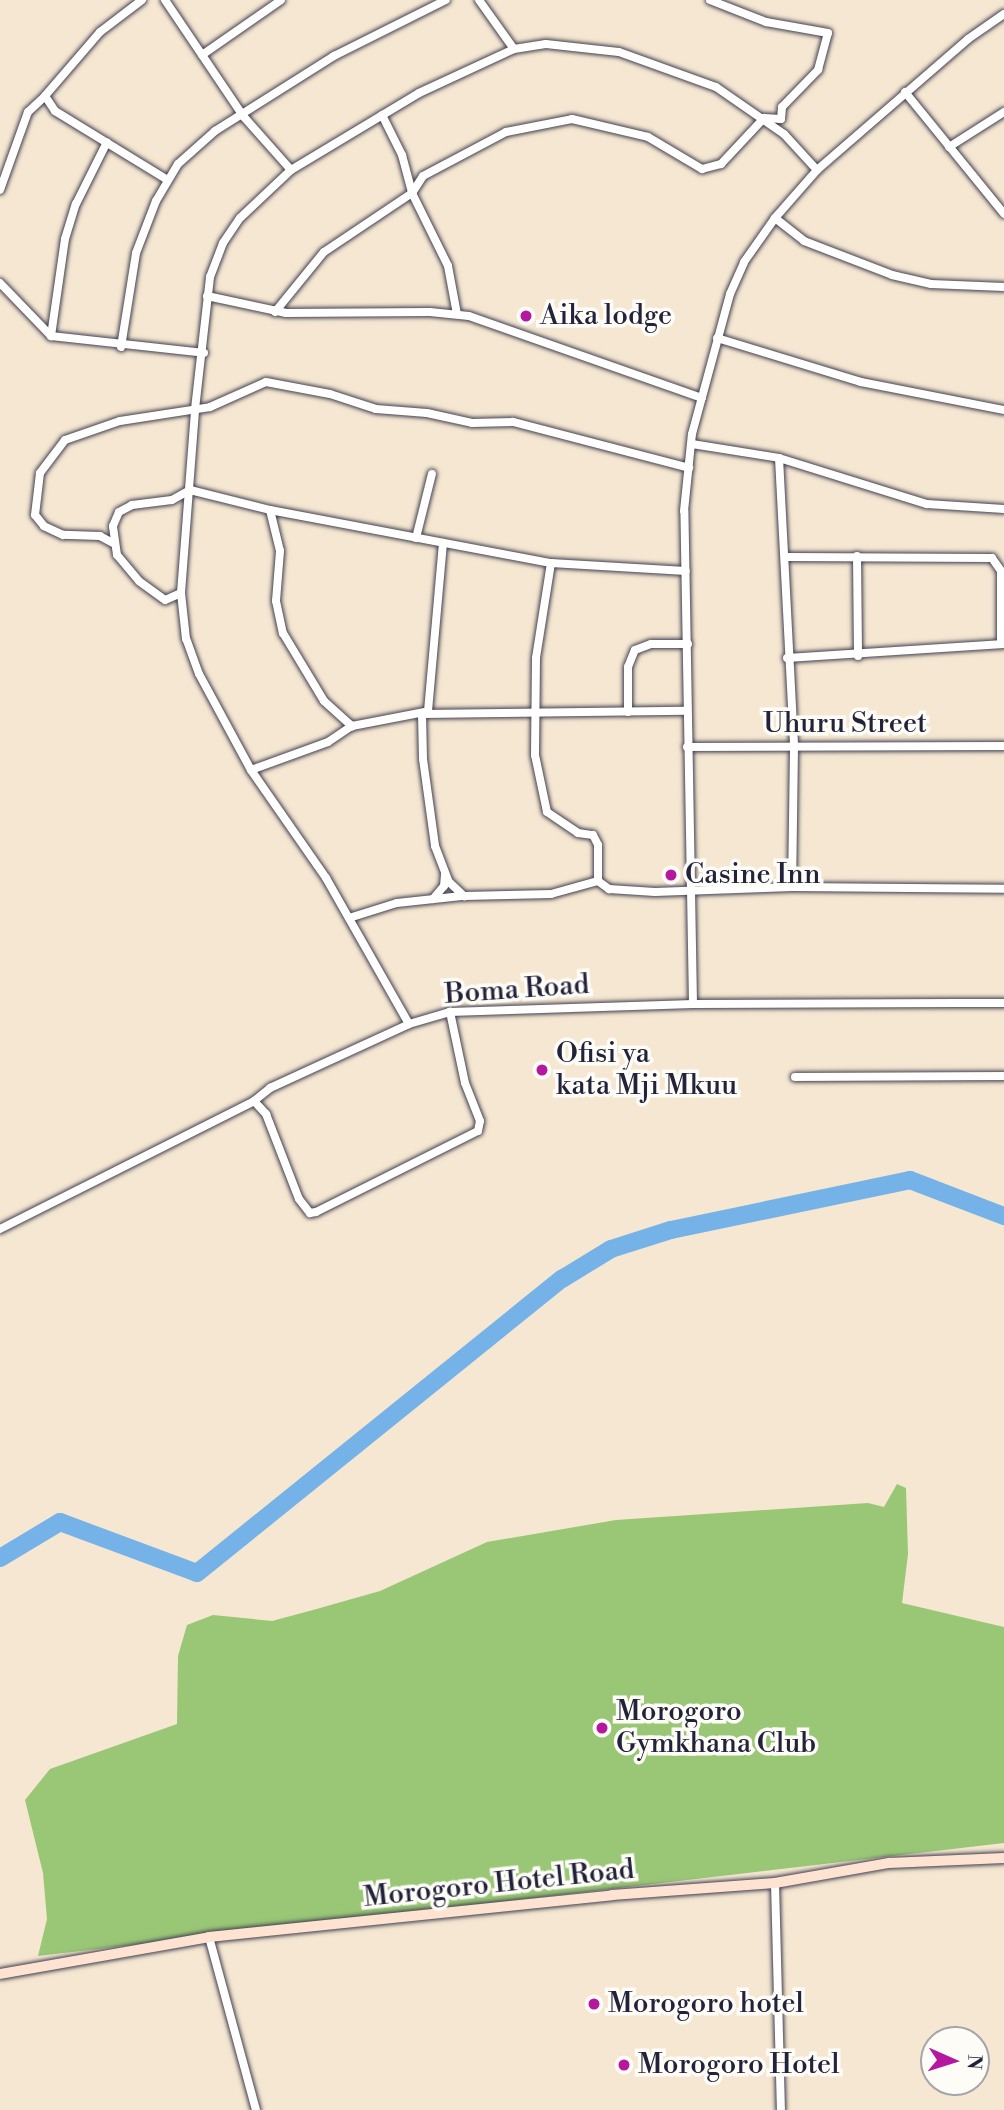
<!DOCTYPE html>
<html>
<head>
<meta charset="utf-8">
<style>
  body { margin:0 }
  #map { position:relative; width:1004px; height:2110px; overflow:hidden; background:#f5e7d1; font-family:"Libre Bodoni",serif }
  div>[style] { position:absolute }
  .green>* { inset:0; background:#99c776 }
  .river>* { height:18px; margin:-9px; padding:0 9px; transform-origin:9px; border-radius:9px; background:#75b2e7 }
  .roads { filter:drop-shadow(0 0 2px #424052) drop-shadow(0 0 2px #424052) }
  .street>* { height:8px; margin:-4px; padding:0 4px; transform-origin:4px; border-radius:4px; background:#fff }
  .secondary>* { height:10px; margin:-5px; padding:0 5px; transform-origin:5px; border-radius:5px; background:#fee3d2 }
  .dots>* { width:19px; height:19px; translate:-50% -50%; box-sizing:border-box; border:4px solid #fdfcf7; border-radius:50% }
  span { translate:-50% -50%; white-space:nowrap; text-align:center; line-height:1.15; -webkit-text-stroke:7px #fdfcf7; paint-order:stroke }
  .poi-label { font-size:28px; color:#22223b }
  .left { translate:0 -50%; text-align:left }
  .street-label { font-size:28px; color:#22223b }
  .north { position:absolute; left:920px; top:2026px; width:70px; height:70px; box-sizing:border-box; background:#fdfcf7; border:2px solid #a5a5ac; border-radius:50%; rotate:93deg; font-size:19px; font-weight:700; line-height:28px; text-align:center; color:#22223b }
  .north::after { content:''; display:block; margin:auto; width:24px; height:32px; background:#b5179e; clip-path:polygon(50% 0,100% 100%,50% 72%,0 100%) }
</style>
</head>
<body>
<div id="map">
  <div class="green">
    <i style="clip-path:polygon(897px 1484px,906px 1488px,908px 1554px,902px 1603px,1004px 1627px,1004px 1843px,38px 1956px,47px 1919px,43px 1873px,25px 1800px,50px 1769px,177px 1724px,178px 1656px,187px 1625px,213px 1615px,272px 1621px,313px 1610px,380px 1591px,487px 1542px,616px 1520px,868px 1503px,884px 1507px)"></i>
  </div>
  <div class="river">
    <i style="left:0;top:1558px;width:70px;rotate:-31deg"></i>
    <i style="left:60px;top:1522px;width:146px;rotate:20.4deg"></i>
    <i style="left:197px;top:1573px;width:469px;rotate:-38.9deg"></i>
    <i style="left:562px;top:1279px;width:57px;rotate:-31.5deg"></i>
    <i style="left:611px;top:1249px;width:63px;rotate:-17.6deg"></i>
    <i style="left:671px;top:1230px;width:244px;rotate:-11.8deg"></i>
    <i style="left:910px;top:1180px;width:101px;rotate:21deg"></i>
  </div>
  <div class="roads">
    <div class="street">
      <i style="left:142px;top:0;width:53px;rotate:142.7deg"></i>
      <i style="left:100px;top:32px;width:84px;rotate:130.7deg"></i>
      <i style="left:45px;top:96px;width:18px;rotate:56deg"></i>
      <i style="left:55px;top:111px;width:130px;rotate:31.5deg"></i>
      <i style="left:165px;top:0;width:141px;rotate:56deg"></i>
      <i style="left:244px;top:117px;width:71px;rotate:48.4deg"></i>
      <i style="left:479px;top:0;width:60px;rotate:54.5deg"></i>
      <i style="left:202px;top:55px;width:96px;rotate:-34.8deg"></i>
      <i style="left:905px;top:92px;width:157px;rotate:50.9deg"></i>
      <i style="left:382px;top:115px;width:45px;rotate:63.4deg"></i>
      <i style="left:402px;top:155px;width:39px;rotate:75deg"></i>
      <i style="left:412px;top:193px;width:81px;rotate:63.7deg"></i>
      <i style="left:448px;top:266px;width:49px;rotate:79.4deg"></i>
      <i style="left:949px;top:147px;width:65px;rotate:-32.5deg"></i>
      <i style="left:0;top:190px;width:83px;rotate:-70.3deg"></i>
      <i style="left:28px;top:112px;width:23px;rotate:-43deg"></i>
      <i style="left:775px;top:218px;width:37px;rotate:38deg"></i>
      <i style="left:804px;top:241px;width:94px;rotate:21.1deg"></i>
      <i style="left:892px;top:275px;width:40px;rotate:13deg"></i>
      <i style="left:931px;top:284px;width:73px;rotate:2.4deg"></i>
      <i style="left:0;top:283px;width:74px;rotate:46.1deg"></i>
      <i style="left:51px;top:336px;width:154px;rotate:6.3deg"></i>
      <i style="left:207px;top:296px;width:81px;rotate:12.1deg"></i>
      <i style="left:286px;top:313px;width:144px;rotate:-0.4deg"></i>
      <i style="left:430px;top:312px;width:39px;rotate:6deg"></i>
      <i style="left:469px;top:316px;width:247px;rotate:19.4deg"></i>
      <i style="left:275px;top:312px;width:77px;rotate:-50.8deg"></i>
      <i style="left:324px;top:252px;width:106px;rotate:-33.8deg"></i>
      <i style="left:412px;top:193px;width:20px;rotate:-57deg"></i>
      <i style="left:423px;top:176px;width:94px;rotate:-27.9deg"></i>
      <i style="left:506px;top:132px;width:67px;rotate:-11.1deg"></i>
      <i style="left:572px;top:119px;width:78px;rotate:13.3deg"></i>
      <i style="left:648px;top:137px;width:63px;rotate:30.7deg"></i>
      <i style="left:702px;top:169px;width:20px;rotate:-15deg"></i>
      <i style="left:721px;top:164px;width:63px;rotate:-46.9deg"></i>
      <i style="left:764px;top:118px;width:17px;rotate:3deg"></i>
      <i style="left:781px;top:119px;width:12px;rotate:-85deg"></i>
      <i style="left:782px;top:107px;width:52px;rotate:-45.8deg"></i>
      <i style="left:818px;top:70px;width:38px;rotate:-75deg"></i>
      <i style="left:828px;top:33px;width:63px;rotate:-169.9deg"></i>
      <i style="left:766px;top:22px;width:60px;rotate:-158.6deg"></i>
      <i style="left:51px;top:336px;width:98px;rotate:-81.8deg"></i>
      <i style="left:65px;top:239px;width:37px;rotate:-73deg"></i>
      <i style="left:76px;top:204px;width:69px;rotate:-63.4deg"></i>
      <i style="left:717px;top:338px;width:151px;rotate:17deg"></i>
      <i style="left:861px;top:382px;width:146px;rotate:11.1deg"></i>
      <i style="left:121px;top:347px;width:95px;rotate:-80.9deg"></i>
      <i style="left:136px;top:253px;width:56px;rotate:-69deg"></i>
      <i style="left:156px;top:201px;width:43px;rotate:-59.3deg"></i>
      <i style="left:178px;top:164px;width:50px;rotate:-41.7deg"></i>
      <i style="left:215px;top:131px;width:141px;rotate:-32.2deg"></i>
      <i style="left:334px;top:56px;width:125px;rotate:-26.6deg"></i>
      <i style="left:692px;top:444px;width:88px;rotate:9.1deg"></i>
      <i style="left:779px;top:458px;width:155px;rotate:17.3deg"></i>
      <i style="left:927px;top:504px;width:77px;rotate:3.7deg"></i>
      <i style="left:779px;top:458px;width:290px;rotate:87deg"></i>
      <i style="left:794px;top:748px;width:139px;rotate:90.8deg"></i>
      <i style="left:270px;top:510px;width:42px;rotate:76.3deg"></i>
      <i style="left:280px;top:551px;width:50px;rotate:94.6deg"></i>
      <i style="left:276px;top:601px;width:33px;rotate:78deg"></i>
      <i style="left:283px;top:633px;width:79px;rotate:58.9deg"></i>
      <i style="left:324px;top:701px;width:38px;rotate:42deg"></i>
      <i style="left:416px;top:538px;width:66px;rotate:-76deg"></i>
      <i style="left:113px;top:543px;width:15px;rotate:-152deg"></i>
      <i style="left:100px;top:536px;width:37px;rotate:-178deg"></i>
      <i style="left:63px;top:535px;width:21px;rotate:-155deg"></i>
      <i style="left:44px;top:526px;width:14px;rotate:-129deg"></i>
      <i style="left:35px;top:515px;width:42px;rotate:-83.2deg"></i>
      <i style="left:40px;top:473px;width:41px;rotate:-52.9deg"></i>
      <i style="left:65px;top:440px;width:58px;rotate:-19.1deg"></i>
      <i style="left:120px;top:421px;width:91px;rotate:-8.8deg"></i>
      <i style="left:210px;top:407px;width:61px;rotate:-24.1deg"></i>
      <i style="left:266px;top:382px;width:65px;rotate:10.6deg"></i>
      <i style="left:330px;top:394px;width:48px;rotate:18.1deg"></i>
      <i style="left:376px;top:409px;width:51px;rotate:4.5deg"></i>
      <i style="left:427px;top:413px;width:46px;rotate:12.5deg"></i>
      <i style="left:472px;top:423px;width:41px;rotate:-1.4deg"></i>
      <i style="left:513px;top:422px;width:182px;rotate:14.6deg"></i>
      <i style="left:857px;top:556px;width:100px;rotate:89.4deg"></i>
      <i style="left:787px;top:557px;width:205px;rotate:0.3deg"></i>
      <i style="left:992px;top:558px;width:16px;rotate:55deg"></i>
      <i style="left:1001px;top:571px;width:73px;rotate:90deg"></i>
      <i style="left:551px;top:563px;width:96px;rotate:99deg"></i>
      <i style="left:536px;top:658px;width:97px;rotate:90.6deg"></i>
      <i style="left:535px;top:755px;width:58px;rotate:78.1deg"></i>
      <i style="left:547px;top:812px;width:37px;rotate:34deg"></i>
      <i style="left:578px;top:833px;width:15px;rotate:8deg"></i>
      <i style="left:593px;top:835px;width:11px;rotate:63deg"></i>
      <i style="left:598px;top:845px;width:36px;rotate:90deg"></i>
      <i style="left:181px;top:593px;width:17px;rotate:156deg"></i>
      <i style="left:165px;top:600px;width:32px;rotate:-144deg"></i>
      <i style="left:139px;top:581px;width:34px;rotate:-130deg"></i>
      <i style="left:117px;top:555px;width:29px;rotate:-98deg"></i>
      <i style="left:113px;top:526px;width:15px;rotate:-67deg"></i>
      <i style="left:119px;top:512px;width:15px;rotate:-28deg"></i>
      <i style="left:132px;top:505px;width:40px;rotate:-7.1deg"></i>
      <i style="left:172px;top:500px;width:21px;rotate:-29deg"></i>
      <i style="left:190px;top:490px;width:82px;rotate:14deg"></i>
      <i style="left:270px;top:510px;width:286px;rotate:10.7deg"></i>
      <i style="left:551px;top:563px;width:135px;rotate:3.4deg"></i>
      <i style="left:787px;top:658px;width:217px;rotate:-3.7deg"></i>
      <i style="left:428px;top:711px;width:169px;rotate:-84.9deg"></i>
      <i style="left:628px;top:712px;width:45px;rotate:-90deg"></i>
      <i style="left:628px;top:667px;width:18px;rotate:-68deg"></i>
      <i style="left:635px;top:650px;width:17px;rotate:-21deg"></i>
      <i style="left:651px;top:644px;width:37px"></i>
      <i style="left:422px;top:714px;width:45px;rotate:88.7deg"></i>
      <i style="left:423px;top:759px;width:88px;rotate:82.1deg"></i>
      <i style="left:435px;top:846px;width:39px;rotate:69deg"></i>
      <i style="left:449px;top:882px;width:21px;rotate:43deg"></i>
      <i style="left:464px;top:896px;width:87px;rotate:-1.3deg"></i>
      <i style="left:551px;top:894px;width:49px;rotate:-15.5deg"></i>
      <i style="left:598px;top:881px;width:14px;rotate:36deg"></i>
      <i style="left:609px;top:889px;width:46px;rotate:3.7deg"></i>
      <i style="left:655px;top:892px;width:137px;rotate:-2.1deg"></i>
      <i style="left:792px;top:887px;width:212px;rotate:0.5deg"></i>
      <i style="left:422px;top:714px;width:264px;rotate:-0.7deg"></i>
      <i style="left:687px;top:747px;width:317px;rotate:-0.2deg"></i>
      <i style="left:251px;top:770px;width:82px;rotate:-20deg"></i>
      <i style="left:328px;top:742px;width:29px;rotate:-34deg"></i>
      <i style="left:352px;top:726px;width:74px;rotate:-10.9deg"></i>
      <i style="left:433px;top:899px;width:17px;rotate:-50deg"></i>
      <i style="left:444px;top:886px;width:12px;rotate:-85deg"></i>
      <i style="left:349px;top:918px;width:50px;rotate:-17.4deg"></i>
      <i style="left:397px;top:903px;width:65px;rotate:-6.1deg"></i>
      <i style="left:693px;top:1004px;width:493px;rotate:-91deg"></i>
      <i style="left:684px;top:511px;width:77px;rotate:-84.1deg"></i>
      <i style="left:692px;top:434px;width:145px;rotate:-74.8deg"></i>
      <i style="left:730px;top:294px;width:35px;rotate:-66deg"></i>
      <i style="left:744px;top:262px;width:54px;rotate:-54.8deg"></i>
      <i style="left:775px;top:218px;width:64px;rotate:-48.8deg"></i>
      <i style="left:817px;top:170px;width:200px;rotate:-40.9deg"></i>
      <i style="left:968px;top:39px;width:44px;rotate:-34.8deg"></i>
      <i style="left:409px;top:1024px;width:168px;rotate:-119.6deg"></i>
      <i style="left:326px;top:878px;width:131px;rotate:-124.8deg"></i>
      <i style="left:251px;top:770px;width:109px;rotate:-118.4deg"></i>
      <i style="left:199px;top:674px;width:37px;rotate:-110deg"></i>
      <i style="left:186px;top:639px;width:46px;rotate:-96.2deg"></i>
      <i style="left:181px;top:593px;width:185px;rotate:-85.6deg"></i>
      <i style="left:195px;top:409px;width:133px;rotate:-83.5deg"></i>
      <i style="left:210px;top:277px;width:36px;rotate:-69deg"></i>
      <i style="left:223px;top:243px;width:30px;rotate:-56deg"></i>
      <i style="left:240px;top:218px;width:70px;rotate:-43.3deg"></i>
      <i style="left:291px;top:170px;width:149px;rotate:-31deg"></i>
      <i style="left:419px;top:93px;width:105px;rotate:-24.9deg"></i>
      <i style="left:514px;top:49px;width:32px;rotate:-9deg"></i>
      <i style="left:546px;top:44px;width:73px;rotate:6.3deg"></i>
      <i style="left:619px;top:52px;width:103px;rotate:19.8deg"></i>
      <i style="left:716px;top:87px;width:83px;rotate:34.7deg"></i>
      <i style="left:784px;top:134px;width:49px;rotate:47.5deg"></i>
      <i style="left:795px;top:1077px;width:209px;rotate:-0.3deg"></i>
      <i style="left:254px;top:1101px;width:18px;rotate:47deg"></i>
      <i style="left:266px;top:1114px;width:91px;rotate:68.8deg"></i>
      <i style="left:299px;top:1199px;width:18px;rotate:52deg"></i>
      <i style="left:310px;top:1213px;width:6px;rotate:-9deg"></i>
      <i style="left:316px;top:1212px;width:181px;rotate:-26.6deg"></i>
      <i style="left:478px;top:1131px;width:10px;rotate:-79deg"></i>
      <i style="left:480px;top:1121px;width:41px;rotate:-111.5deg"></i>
      <i style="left:465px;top:1083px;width:73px;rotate:-101.9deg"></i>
      <i style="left:0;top:1229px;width:284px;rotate:-26.7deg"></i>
      <i style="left:254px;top:1101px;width:21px;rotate:-39deg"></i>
      <i style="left:270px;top:1088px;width:153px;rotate:-24.7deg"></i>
      <i style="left:409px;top:1024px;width:43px;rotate:-16.3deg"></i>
      <i style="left:450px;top:1012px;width:243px;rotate:-1.9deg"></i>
      <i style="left:693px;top:1004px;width:311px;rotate:-0.2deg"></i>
      <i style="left:775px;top:1883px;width:227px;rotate:88.5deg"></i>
      <i style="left:209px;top:1937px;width:179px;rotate:74.8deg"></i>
    </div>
    <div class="secondary">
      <i style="left:0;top:1974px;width:212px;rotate:-10deg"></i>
      <i style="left:209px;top:1937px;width:405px;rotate:-5.9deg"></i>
      <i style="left:612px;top:1895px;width:163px;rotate:-4.2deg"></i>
      <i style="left:775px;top:1883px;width:116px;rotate:-10deg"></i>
      <i style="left:889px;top:1863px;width:115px;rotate:-2.5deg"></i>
    </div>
  </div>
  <div class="dots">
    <i style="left:526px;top:316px;background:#b5179e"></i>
    <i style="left:671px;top:875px;background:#b5179e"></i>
    <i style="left:542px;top:1070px;background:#b5179e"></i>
    <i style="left:602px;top:1728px;background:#b5179e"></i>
    <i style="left:594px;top:2004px;background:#b5179e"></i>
    <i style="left:624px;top:2065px;background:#b5179e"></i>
  </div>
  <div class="poi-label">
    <span class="left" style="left:540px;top:316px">Aika lodge</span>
    <span class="left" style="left:685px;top:875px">Casine Inn</span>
    <span class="left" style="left:556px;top:1070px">Ofisi ya<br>kata Mji Mkuu</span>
    <span class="left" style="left:616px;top:1728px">Morogoro<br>Gymkhana Club</span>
    <span class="left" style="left:608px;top:2004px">Morogoro hotel</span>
    <span class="left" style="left:638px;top:2065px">Morogoro Hotel</span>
  </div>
  <div class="street-label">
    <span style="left:845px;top:724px">Uhuru Street</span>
    <span style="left:517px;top:990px;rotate:-4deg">Boma Road</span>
    <span style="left:499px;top:1884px;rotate:-6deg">Morogoro Hotel Road</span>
  </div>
  <div class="north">N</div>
</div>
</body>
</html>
